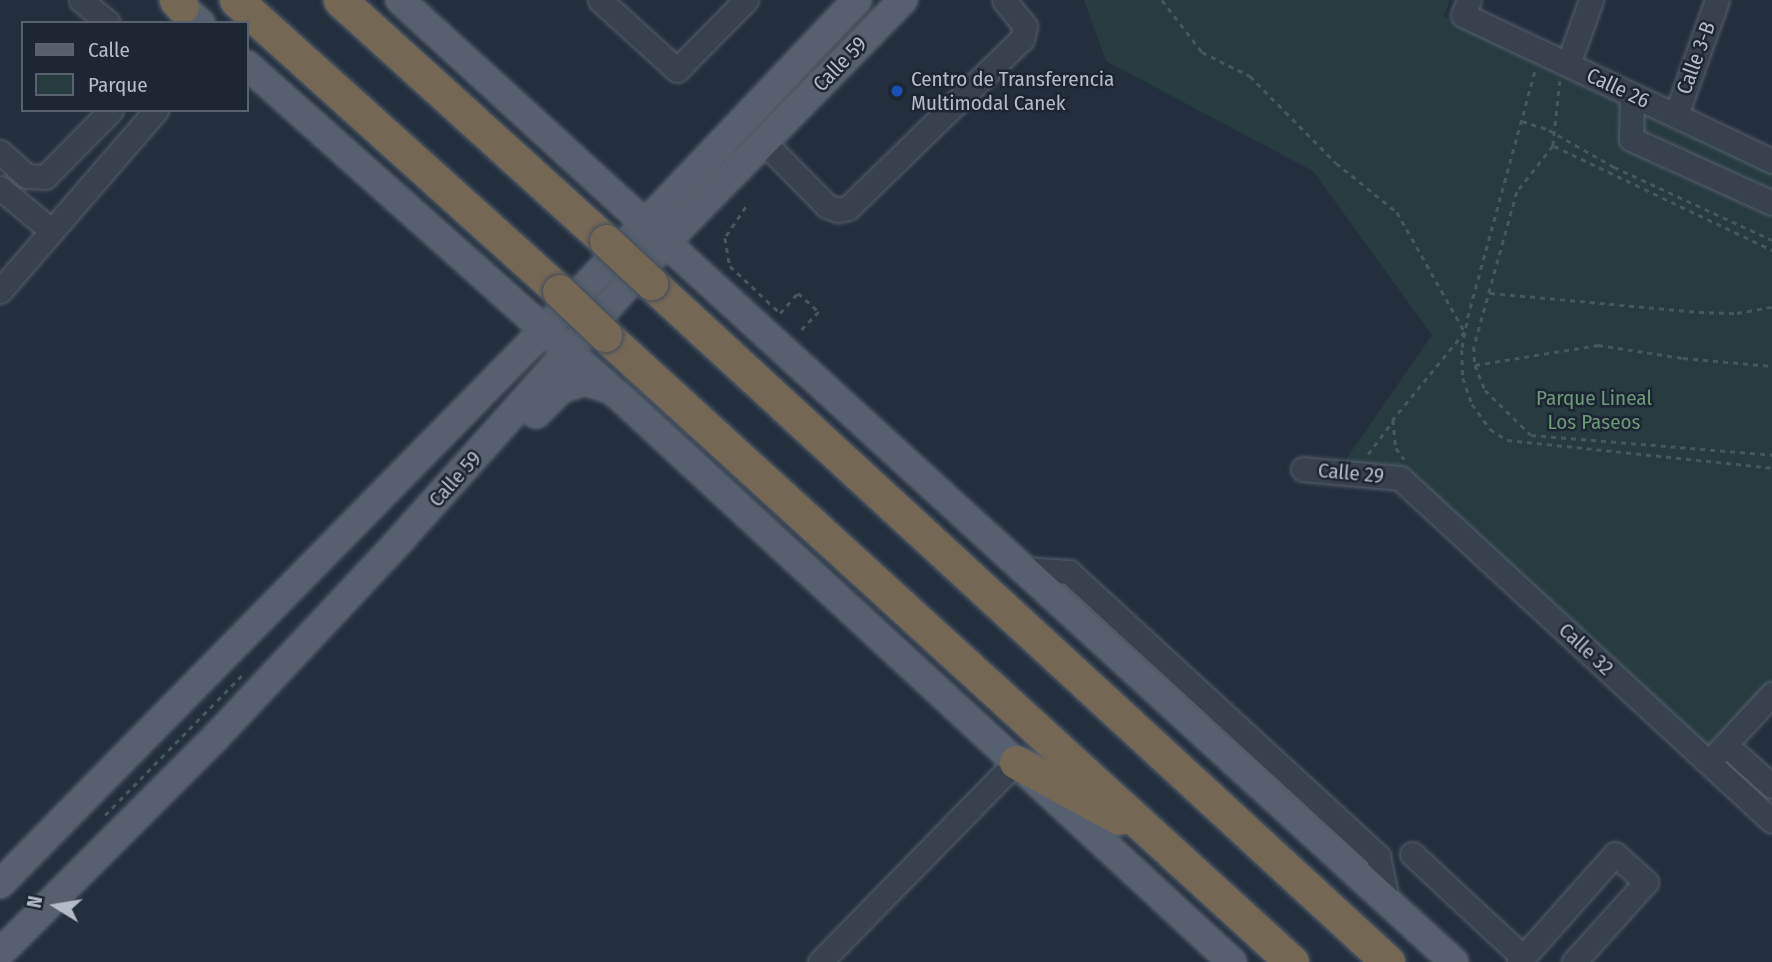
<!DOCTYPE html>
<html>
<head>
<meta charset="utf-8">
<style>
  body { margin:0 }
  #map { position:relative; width:1772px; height:962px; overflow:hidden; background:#242f3e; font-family:"Fira Sans Condensed",sans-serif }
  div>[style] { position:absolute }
  .green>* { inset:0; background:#263c3f }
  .path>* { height:2.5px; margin-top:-1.25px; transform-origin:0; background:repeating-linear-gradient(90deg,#44595c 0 5px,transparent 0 10px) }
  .roads { filter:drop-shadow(0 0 2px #565f6c) drop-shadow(0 0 2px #565f6c) }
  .minor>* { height:23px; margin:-11.5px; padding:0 11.5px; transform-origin:11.5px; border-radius:11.5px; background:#38414e }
  .major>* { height:28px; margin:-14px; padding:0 14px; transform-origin:14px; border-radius:14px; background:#56606e }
  .highway>* { height:33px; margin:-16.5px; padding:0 16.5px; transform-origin:16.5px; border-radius:16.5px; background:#746855 }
  .bridges { filter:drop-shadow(0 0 2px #434c59) drop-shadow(0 0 2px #434c59) }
  .highway-bridge>* { height:33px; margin:-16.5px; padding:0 16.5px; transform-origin:16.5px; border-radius:16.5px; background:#746855 }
  .dots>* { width:19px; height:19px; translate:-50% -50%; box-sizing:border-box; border:4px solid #1d2633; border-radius:50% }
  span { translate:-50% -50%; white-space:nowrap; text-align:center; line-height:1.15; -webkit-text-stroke:5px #1d2633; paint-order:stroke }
  .street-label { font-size:21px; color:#b4bcc9 }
  .poi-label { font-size:21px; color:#b4bcc9 }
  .left { translate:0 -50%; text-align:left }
  .park-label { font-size:21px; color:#6b9a76 }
  .legend { position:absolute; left:21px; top:21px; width:228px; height:91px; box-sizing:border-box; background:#1d2633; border:2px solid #59626f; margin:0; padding:9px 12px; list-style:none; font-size:21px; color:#b4bcc9 }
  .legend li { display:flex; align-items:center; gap:14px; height:35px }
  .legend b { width:35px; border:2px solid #59626f }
  .north { position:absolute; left:21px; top:871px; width:70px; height:70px; -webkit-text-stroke:5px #1d2633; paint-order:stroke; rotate:281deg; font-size:19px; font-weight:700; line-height:28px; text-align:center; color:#b4bcc9 }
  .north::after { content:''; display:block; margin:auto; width:24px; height:32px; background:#b4bcc9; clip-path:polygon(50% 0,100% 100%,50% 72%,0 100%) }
</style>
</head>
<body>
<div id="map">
  <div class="green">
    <i style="clip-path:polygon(1084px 0,1450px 0,1444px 16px,1772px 171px,1772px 689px,1709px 762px,1399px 469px,1344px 462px,1432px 335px,1313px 171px,1106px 61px)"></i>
  </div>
  <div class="path">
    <i style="left:1162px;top:0;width:66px;rotate:52.4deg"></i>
    <i style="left:1202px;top:52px;width:54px;rotate:26.6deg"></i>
    <i style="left:1250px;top:76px;width:122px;rotate:45.3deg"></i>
    <i style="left:1336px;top:163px;width:78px;rotate:38.8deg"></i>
    <i style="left:1397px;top:212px;width:138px;rotate:60.5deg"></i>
    <i style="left:1465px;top:332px;width:114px;rotate:129.3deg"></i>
    <i style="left:1393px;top:420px;width:28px;rotate:84deg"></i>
    <i style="left:1396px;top:448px;width:14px;rotate:54deg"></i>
    <i style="left:1535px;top:72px;width:250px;rotate:105.3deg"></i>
    <i style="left:1469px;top:313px;width:38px;rotate:101deg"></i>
    <i style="left:1462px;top:350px;width:28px;rotate:88deg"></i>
    <i style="left:1463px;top:378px;width:28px;rotate:71deg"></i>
    <i style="left:1472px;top:404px;width:31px;rotate:54deg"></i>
    <i style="left:1490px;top:429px;width:20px;rotate:33deg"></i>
    <i style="left:1507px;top:440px;width:266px;rotate:6deg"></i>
    <i style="left:1560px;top:81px;width:65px;rotate:96.1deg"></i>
    <i style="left:1553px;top:146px;width:58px;rotate:128deg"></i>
    <i style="left:1517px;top:192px;width:161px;rotate:105.5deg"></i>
    <i style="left:1474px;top:347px;width:18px;rotate:87deg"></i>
    <i style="left:1475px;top:365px;width:27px;rotate:68deg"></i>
    <i style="left:1485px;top:390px;width:64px;rotate:44.4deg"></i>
    <i style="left:1531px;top:435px;width:242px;rotate:4.7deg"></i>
    <i style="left:1522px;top:121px;width:28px;rotate:18deg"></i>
    <i style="left:1549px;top:130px;width:75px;rotate:29.6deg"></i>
    <i style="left:1614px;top:167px;width:174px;rotate:24.8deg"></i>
    <i style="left:1554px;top:146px;width:242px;rotate:25.5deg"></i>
    <i style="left:746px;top:207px;width:37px;rotate:124deg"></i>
    <i style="left:725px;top:238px;width:28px;rotate:80deg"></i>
    <i style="left:730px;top:266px;width:69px;rotate:43.2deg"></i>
    <i style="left:780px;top:313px;width:27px;rotate:-48deg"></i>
    <i style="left:798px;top:293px;width:28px;rotate:42deg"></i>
    <i style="left:819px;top:312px;width:30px;rotate:134deg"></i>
    <i style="left:1490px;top:293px;width:210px;rotate:5.2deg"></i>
    <i style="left:1699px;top:312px;width:38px;rotate:2deg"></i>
    <i style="left:1737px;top:313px;width:36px;rotate:-10deg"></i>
    <i style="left:1475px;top:365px;width:125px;rotate:-9.2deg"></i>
    <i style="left:1598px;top:345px;width:86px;rotate:8.7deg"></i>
    <i style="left:1683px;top:358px;width:89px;rotate:5.1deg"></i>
    <i style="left:1368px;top:454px;width:39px;rotate:-53deg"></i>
    <i style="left:105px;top:815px;width:196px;rotate:-45.6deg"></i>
  </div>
  <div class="roads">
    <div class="minor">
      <i style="left:81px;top:0;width:35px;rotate:40deg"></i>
      <i style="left:600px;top:0;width:104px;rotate:42.3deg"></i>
      <i style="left:677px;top:70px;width:98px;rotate:-45.4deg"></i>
      <i style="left:1469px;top:0;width:16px;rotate:112deg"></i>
      <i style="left:1463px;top:15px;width:342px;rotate:25.3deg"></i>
      <i style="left:1568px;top:64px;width:68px;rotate:-70.2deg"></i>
      <i style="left:1632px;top:95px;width:44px;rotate:91.3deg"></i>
      <i style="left:1631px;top:139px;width:155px;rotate:24.4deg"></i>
      <i style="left:1676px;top:115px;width:122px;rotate:-70.4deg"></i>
      <i style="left:764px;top:142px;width:90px;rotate:45.5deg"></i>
      <i style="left:827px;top:206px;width:12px;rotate:20deg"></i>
      <i style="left:838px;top:210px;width:10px;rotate:-11deg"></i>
      <i style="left:848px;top:208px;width:243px;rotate:-44.2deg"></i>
      <i style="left:1022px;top:39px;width:13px;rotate:-77deg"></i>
      <i style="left:1025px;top:26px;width:33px;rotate:-129deg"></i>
      <i style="left:0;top:152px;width:36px;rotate:42deg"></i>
      <i style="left:27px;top:176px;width:18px;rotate:3deg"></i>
      <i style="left:45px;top:177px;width:94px;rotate:-45.4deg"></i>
      <i style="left:0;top:188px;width:67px;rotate:39.6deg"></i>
      <i style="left:0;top:291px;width:239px;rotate:-49.2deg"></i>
      <i style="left:1303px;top:469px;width:97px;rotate:5.3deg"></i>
      <i style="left:1400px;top:478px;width:506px;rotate:42.68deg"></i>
      <i style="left:1025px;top:569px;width:44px;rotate:3.9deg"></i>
      <i style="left:1069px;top:572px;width:420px;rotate:42.6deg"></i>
      <i style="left:1378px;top:856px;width:45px;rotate:78.4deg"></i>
      <i style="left:1726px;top:745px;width:62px;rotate:41.7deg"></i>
      <i style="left:1709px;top:762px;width:93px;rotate:-47.2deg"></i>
      <i style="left:1412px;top:854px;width:151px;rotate:42.9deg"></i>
      <i style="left:820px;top:962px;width:280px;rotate:-45.6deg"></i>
      <i style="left:1519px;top:962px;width:144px;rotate:-48.4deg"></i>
      <i style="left:1615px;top:854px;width:42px;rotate:42.1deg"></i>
      <i style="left:1646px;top:882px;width:108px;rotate:132deg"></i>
    </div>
    <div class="major">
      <i style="left:174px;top:0;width:35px;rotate:41deg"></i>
      <i style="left:400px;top:0;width:1427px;rotate:42.39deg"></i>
      <i style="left:247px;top:65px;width:497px;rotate:41.7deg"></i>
      <i style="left:618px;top:395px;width:836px;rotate:42.72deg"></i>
      <i style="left:536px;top:414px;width:35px;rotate:-45deg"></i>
      <i style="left:561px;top:389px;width:25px;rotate:-18deg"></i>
      <i style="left:585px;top:381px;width:28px;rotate:19deg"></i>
      <i style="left:0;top:884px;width:776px;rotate:-45.52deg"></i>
      <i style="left:544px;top:330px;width:455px;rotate:-46.5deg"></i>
      <i style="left:0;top:953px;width:305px;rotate:-45deg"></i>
      <i style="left:216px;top:737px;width:271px;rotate:-46.9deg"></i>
      <i style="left:401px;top:539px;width:398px;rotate:-48.3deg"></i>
      <i style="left:666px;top:242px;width:339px;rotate:-45.6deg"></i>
    </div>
    <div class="highway">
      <i style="left:176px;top:0;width:9px;rotate:49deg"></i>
      <i style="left:236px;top:0;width:435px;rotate:42deg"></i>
      <i style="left:340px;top:0;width:359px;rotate:42.2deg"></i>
      <i style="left:651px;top:283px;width:1002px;rotate:42.65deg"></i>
      <i style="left:605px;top:335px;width:930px;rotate:42.39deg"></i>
      <i style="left:1016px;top:762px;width:117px;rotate:28.5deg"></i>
    </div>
  </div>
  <div class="bridges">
    <div class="highway-bridge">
      <i style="left:606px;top:241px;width:62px;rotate:43deg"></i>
      <i style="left:559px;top:291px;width:64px;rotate:43.7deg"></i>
    </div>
  </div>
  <div class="dots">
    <i style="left:897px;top:91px;background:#1a4fb4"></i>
  </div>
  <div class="street-label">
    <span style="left:1696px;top:58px;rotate:-70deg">Calle 3-B</span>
    <span style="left:840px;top:64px;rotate:-46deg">Calle 59</span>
    <span style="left:1618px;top:88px;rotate:25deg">Calle 26</span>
    <span style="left:1351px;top:473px;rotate:5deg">Calle 29</span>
    <span style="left:455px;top:479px;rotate:-48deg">Calle 59</span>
    <span style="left:1586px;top:649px;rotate:43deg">Calle 32</span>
  </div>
  <div class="poi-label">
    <span class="left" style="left:911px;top:91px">Centro de Transferencia<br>Multimodal Canek</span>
  </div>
  <div class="park-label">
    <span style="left:1594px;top:410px">Parque Lineal<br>Los Paseos</span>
  </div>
  <ul class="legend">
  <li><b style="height:9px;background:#56606e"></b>Calle</li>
  <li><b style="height:19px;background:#263c3f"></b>Parque</li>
  </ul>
  <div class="north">N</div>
</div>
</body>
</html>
